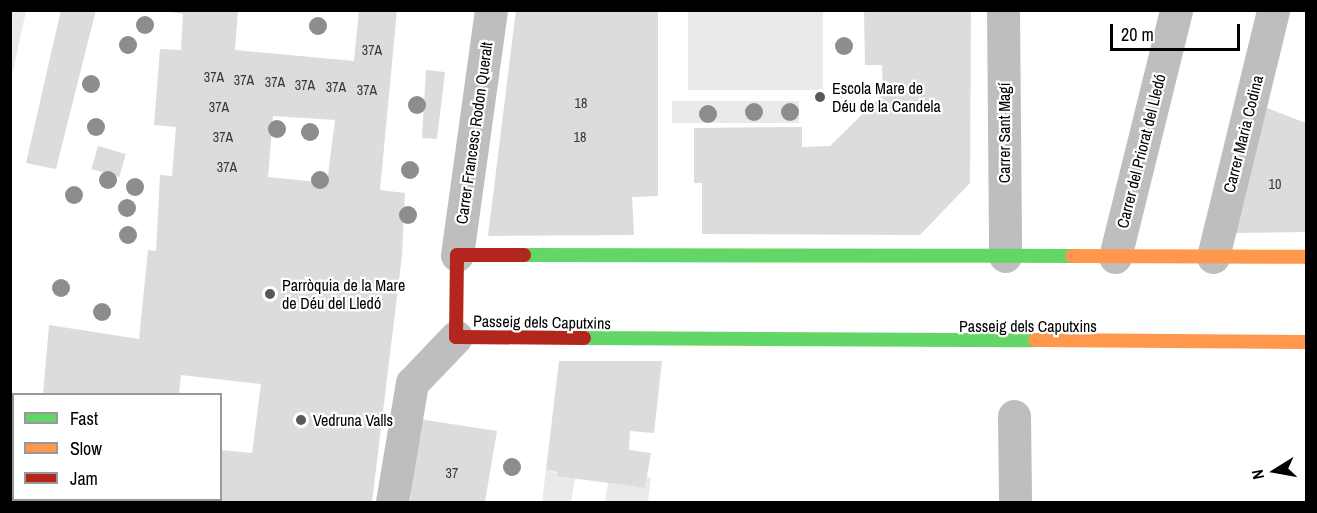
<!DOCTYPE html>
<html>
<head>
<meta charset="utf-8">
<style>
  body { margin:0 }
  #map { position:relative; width:1317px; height:513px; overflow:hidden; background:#fff; font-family:"Archivo Narrow",sans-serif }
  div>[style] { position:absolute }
  .green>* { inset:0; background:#eaeaea; transform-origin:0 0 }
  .building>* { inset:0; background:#dcdcdc; transform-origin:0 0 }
  .street>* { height:33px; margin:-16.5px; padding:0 16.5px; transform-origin:16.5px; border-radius:16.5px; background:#bebebe }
  .fast>* { height:14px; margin:-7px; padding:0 7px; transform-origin:7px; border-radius:7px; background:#63d668 }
  .slow>* { height:14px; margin:-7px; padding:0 7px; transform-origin:7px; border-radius:7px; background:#ff974d }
  .jam>* { height:14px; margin:-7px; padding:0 7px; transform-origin:7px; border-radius:7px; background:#b3261e }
  .trees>* { width:18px; height:18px; margin:-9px; border-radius:50%; background:#8d8d8d }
  .dots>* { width:16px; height:16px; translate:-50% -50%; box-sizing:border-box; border:3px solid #fff; border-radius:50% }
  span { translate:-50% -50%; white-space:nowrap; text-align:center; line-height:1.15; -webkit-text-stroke:4.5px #fff; paint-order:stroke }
  .number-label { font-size:14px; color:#373737 }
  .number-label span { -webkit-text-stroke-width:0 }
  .poi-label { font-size:16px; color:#000 }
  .left { translate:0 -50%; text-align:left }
  .street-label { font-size:16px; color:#000 }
  .frame { position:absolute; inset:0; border:12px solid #000; pointer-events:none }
  .legend { position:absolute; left:12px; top:393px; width:210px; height:108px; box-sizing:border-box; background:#fff; border:2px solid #999; margin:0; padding:8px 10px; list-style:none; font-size:18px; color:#000 }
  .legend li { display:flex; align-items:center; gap:12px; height:30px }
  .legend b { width:30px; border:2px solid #999 }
  .north { position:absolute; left:1245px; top:441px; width:60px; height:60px; -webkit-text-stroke:4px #fff; paint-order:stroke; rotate:259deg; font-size:16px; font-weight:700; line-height:24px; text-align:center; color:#000 }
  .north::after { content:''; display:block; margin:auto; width:21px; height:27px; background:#000; clip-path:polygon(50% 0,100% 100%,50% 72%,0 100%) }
  .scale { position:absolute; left:1110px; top:24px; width:130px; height:27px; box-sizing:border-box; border:3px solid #000; border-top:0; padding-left:8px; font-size:18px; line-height:21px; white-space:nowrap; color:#000; -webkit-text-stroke:4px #fff; paint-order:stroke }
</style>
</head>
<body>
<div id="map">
  <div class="green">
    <i style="clip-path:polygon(11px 10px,26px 11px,11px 80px,10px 11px)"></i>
    <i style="left:688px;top:11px;width:135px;height:79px"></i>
    <i style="left:672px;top:101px;width:127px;height:22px"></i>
    <i style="clip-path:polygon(546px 470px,575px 478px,571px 502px,542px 502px)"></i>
    <i style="clip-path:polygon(647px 477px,651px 478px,648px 502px,605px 502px,608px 483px,645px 488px)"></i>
  </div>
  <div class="building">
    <i style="clip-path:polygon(61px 10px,96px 10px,56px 169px,26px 163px)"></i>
    <i style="clip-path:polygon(evenodd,160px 10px,238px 10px,235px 50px,354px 61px,359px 10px,397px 10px,380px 190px,405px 193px,402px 255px,372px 502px,74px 502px,220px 500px,220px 450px,252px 453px,261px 384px,181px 375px,179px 394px,43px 394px,49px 325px,139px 339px,148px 250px,156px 251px,160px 175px,172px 176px,176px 127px,154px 125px,160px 49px,181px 50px,183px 14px,160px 10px,273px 116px,335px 120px,327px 183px,268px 177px,273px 116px)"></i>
    <i style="clip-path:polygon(516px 10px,658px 10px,658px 196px,632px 197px,634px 235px,488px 236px)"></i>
    <i style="clip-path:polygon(864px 10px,971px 10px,970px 183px,920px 235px,702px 234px,702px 183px,694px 183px,694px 128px,802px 127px,802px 147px,830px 146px,883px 94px,882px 65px,865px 65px)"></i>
    <i style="clip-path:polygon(426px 70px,445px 72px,437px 139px,422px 138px)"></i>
    <i style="clip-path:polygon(1264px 107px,1306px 123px,1306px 232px,1232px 233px)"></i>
    <i style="left:98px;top:146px;width:29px;height:24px;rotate:16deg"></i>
    <i style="clip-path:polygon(559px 361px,662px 361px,654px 433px,630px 431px,629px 450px,651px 453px,645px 488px,557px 476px,557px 472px,546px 470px)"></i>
    <i style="clip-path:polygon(419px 419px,497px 431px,485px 502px,410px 502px)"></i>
  </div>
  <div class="street">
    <i style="left:1003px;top:10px;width:246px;rotate:89.5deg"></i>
    <i style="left:457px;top:255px;width:247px;rotate:-82.1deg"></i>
    <i style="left:1115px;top:257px;width:254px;rotate:-76.1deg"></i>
    <i style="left:1213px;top:257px;width:254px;rotate:-76.3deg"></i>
    <i style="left:1014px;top:416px;width:86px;rotate:89.3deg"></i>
    <i style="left:392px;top:502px;width:121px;rotate:-80.5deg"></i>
    <i style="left:412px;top:383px;width:64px;rotate:-46.3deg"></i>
  </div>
  <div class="fast">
    <i style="left:524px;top:255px;width:548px;rotate:0.1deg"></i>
    <i style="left:584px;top:338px;width:451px;rotate:0.3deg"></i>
  </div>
  <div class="slow">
    <i style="left:1072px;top:256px;width:234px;rotate:0.2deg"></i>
    <i style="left:1035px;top:340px;width:271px;rotate:0.4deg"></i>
  </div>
  <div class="jam">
    <i style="left:524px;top:255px;width:67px;rotate:180deg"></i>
    <i style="left:457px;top:255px;width:82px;rotate:90.7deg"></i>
    <i style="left:456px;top:337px;width:128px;rotate:0.4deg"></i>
  </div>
  <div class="trees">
    <i style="left:145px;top:25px"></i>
    <i style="left:318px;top:26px"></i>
    <i style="left:128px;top:45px"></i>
    <i style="left:844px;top:46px"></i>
    <i style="left:91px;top:84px"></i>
    <i style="left:417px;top:105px"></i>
    <i style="left:754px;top:112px"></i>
    <i style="left:790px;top:112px"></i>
    <i style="left:708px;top:114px"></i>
    <i style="left:96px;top:127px"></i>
    <i style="left:277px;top:129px"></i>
    <i style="left:310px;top:132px"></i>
    <i style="left:410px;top:170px"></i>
    <i style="left:108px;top:180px"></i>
    <i style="left:320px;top:180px"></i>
    <i style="left:135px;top:187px"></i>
    <i style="left:74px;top:195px"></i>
    <i style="left:127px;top:208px"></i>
    <i style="left:408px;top:215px"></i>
    <i style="left:128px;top:235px"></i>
    <i style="left:61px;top:288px"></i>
    <i style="left:102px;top:312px"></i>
    <i style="left:512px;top:467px"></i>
  </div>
  <div class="dots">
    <i style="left:820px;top:97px;background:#595959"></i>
    <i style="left:270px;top:294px;background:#595959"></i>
    <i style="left:301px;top:420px;background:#595959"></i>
  </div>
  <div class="number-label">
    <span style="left:372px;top:50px">37A</span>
    <span style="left:214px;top:77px">37A</span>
    <span style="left:244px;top:80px">37A</span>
    <span style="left:275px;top:82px">37A</span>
    <span style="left:305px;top:85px">37A</span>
    <span style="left:336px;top:87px">37A</span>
    <span style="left:367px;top:90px">37A</span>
    <span style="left:581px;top:103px">18</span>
    <span style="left:219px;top:107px">37A</span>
    <span style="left:223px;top:137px">37A</span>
    <span style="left:580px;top:137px">18</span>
    <span style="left:227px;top:167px">37A</span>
    <span style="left:1275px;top:184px">10</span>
    <span style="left:452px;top:473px">37</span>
  </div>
  <div class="poi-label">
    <span class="left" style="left:832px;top:97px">Escola Mare de<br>Déu de la Candela</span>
    <span class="left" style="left:282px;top:294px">Parròquia de la Mare<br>de Déu del Lledó</span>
    <span class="left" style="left:313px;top:420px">Vedruna Valls</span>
  </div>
  <div class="street-label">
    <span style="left:474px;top:133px;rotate:-82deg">Carrer Francesc Rodon Queralt</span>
    <span style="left:1004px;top:133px;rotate:-90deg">Carrer Sant Magí</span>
    <span style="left:1243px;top:134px;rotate:-76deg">Carrer Maria Codina</span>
    <span style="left:1141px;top:151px;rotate:-76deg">Carrer del Priorat del Lledó</span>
    <span style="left:542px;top:322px;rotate:1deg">Passeig dels Caputxins</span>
    <span style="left:1028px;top:326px">Passeig dels Caputxins</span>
  </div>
  <div class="frame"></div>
  <ul class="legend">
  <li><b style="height:8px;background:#63d668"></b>Fast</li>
  <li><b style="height:8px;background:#ff974d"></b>Slow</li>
  <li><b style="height:8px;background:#b3261e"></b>Jam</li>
  </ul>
  <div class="north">N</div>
  <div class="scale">20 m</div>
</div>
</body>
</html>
